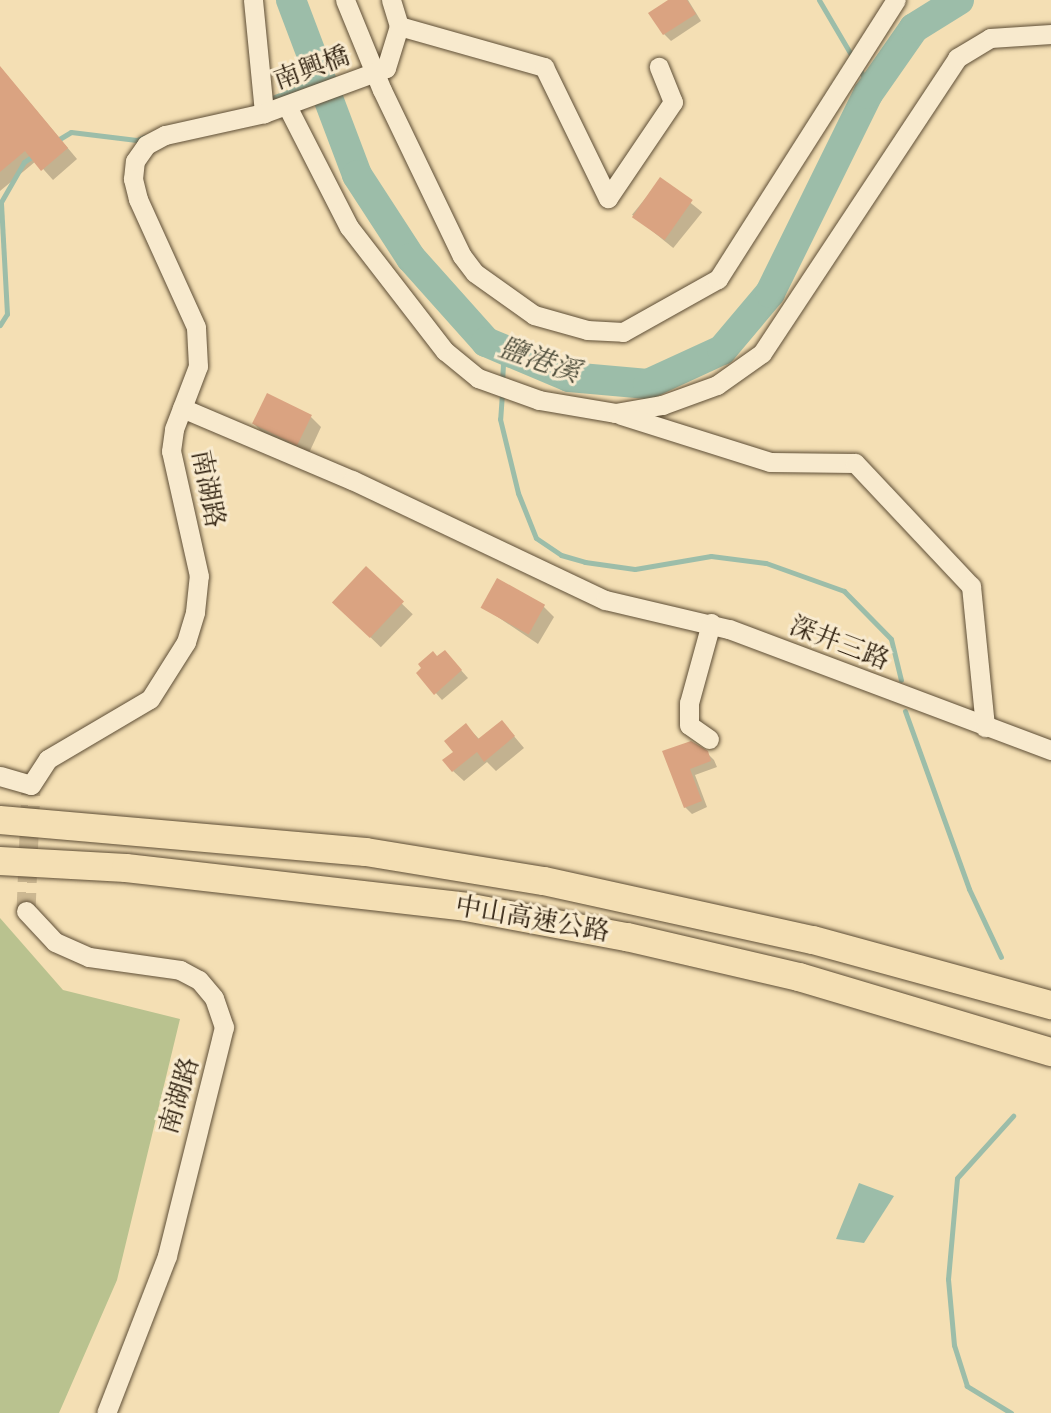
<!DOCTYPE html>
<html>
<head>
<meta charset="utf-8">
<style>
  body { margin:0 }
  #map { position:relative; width:1051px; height:1413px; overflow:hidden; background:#f4dfb4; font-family:"Libre Bodoni","Noto Serif TC",serif }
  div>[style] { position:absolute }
  .green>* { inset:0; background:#b9c28f }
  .water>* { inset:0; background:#9cbda9 }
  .shadow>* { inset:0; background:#0003; transform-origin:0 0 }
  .stream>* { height:5px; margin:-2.5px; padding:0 2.5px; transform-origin:2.5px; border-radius:2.5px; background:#9cbda9 }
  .river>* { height:30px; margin:-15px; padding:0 15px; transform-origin:15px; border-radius:15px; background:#9cbda9 }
  .building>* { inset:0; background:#daa381; transform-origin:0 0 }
  .minor-tunnel>* { height:19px; margin-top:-9.5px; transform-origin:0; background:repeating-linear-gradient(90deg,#ccb892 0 19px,transparent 0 29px) }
  .roads { filter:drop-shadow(0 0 2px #5e4e36) drop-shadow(0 0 2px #5e4e36) }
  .minor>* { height:19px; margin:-9.5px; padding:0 9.5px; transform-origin:9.5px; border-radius:9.5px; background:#f8eace }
  .highway>* { height:28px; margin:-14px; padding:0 14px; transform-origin:14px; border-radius:14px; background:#f4dfb4 }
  span { translate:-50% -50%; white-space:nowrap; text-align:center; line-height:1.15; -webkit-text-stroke:6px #f8eace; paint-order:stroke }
  .street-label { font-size:26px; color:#2c1d0c }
  .water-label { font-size:28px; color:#4e4d3b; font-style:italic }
</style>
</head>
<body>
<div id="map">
  <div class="green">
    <i style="clip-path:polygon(0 918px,63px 990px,180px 1019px,117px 1280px,59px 1413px,0 1413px)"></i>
  </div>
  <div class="water">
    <i style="clip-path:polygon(859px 1183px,894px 1196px,864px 1243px,836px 1239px)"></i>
  </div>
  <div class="shadow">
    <i style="clip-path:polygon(672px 0,688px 0,701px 21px,671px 41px,664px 34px)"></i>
    <i style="clip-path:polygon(0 67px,77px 159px,53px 180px,36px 161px,0 191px)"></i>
    <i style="left:661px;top:179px;width:53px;height:46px;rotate:39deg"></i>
    <i style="clip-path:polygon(311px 417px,321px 427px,309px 453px,264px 434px,254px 424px)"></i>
    <i style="left:366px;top:569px;width:65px;height:46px;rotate:44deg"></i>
    <i style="clip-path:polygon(543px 606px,554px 617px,538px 644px,483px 607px)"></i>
    <i style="clip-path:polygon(437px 658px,451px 659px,468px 678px,442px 700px,418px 673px)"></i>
    <i style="clip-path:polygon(502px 722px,524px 748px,496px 771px,487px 762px,464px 781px,453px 771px,466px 725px,480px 740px)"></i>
    <i style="clip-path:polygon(665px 752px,707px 753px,714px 760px,717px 767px,695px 775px,707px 807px,692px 814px,685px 807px)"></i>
  </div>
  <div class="stream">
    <i style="left:819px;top:0;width:67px;rotate:59.6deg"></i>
    <i style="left:858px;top:66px;width:27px;rotate:62deg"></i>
    <i style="left:267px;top:100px;width:55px;rotate:-21.4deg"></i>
    <i style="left:56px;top:141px;width:17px;rotate:-31deg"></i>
    <i style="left:71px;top:132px;width:66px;rotate:6.9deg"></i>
    <i style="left:137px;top:140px;width:8px;rotate:-23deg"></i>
    <i style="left:0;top:325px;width:13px;rotate:-58deg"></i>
    <i style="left:7px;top:314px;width:112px;rotate:-93.1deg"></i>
    <i style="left:1px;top:202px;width:46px;rotate:-60.1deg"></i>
    <i style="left:24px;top:162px;width:14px;rotate:-34deg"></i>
    <i style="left:502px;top:383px;width:33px;rotate:-87deg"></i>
    <i style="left:502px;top:393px;width:26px;rotate:94deg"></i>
    <i style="left:500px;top:419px;width:76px;rotate:76.3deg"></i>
    <i style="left:518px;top:493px;width:48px;rotate:68.2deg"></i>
    <i style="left:536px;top:538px;width:30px;rotate:34deg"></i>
    <i style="left:561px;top:555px;width:25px;rotate:16deg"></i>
    <i style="left:585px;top:562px;width:50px;rotate:8deg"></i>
    <i style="left:635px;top:569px;width:77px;rotate:-9.7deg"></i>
    <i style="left:711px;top:556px;width:55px;rotate:7.3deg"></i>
    <i style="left:766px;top:563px;width:83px;rotate:19.7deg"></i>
    <i style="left:844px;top:591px;width:67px;rotate:45.6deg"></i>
    <i style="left:891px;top:639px;width:42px;rotate:76.3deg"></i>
    <i style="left:905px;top:711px;width:189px;rotate:70.2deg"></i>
    <i style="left:969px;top:889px;width:75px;rotate:64.8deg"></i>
    <i style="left:1011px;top:1413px;width:52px;rotate:-148.5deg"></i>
    <i style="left:967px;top:1386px;width:43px;rotate:-107.6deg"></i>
    <i style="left:954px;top:1345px;width:66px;rotate:-95.2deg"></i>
    <i style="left:948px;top:1279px;width:101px;rotate:-84.9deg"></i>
    <i style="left:957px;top:1178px;width:84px;rotate:-47.9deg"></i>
  </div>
  <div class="river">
    <i style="left:291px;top:0;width:187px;rotate:69.3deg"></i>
    <i style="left:357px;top:175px;width:99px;rotate:57deg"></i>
    <i style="left:411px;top:258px;width:113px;rotate:48.2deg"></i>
    <i style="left:486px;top:342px;width:90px;rotate:22.9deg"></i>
    <i style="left:569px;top:377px;width:79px;rotate:5.1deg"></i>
    <i style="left:648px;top:384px;width:81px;rotate:-24.7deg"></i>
    <i style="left:722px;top:350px;width:75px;rotate:-49.9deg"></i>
    <i style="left:770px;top:293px;width:222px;rotate:-63.8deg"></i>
    <i style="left:868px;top:94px;width:80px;rotate:-55.1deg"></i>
    <i style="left:914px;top:28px;width:53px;rotate:-31.9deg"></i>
  </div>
  <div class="building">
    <i style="clip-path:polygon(668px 0,687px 0,696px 14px,663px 35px,648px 13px)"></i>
    <i style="clip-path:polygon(0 66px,68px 148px,41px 171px,25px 151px,0 172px)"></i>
    <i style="left:660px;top:177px;width:40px;height:49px;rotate:35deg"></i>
    <i style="left:267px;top:393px;width:50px;height:34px;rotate:26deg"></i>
    <i style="left:366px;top:566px;width:52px;height:50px;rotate:43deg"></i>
    <i style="left:497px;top:578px;width:55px;height:34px;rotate:29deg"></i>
    <i style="clip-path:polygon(445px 650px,462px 670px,434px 695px,416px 673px,421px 668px,418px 664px,433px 651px,437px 656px)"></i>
    <i style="clip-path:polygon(502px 720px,515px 736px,484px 762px,477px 752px,452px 772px,442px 760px,453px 752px,444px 741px,466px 723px,478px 739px)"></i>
    <i style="clip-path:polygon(691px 741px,708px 751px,711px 761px,690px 769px,702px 801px,684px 808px,662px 751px)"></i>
  </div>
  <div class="minor-tunnel">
    <i style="left:26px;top:911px;width:126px;rotate:-87.7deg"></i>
  </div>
  <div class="roads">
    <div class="minor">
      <i style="left:253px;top:0;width:114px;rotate:84.4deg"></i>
      <i style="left:345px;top:0;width:97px;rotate:67.7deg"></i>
      <i style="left:382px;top:90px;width:184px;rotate:64.3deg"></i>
      <i style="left:462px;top:256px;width:21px;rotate:53deg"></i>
      <i style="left:475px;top:273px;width:72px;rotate:35.4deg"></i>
      <i style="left:534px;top:315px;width:55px;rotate:15.8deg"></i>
      <i style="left:587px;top:330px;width:36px;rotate:3deg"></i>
      <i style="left:623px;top:332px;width:109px;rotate:-29.2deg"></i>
      <i style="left:718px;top:279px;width:331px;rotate:-57.5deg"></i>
      <i style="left:399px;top:26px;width:151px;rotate:15.8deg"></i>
      <i style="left:544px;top:67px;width:146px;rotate:64deg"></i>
      <i style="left:608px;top:198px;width:116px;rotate:-55.9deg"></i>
      <i style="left:673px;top:102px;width:38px;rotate:-112deg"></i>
      <i style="left:287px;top:106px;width:136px;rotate:62.9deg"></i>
      <i style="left:349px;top:227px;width:157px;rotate:52.3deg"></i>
      <i style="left:445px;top:351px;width:43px;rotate:39.3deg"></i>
      <i style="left:478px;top:378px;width:65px;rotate:19.8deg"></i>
      <i style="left:539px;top:400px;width:77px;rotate:9.7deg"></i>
      <i style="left:615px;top:413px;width:48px;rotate:-9.7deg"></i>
      <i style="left:662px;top:405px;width:59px;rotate:-20deg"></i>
      <i style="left:717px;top:385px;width:55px;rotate:-35.4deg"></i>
      <i style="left:762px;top:353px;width:354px;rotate:-56.5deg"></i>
      <i style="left:957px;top:58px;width:39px;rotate:-31deg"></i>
      <i style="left:990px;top:38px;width:61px;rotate:-3.8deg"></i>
      <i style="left:182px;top:408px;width:185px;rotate:23deg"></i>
      <i style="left:352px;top:480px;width:280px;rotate:25.4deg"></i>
      <i style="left:605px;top:600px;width:127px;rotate:13.2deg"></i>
      <i style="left:729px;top:629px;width:344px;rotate:20.6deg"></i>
      <i style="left:621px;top:415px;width:156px;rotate:17.5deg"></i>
      <i style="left:770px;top:462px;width:85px;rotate:0.7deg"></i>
      <i style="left:855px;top:463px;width:169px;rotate:46.7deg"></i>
      <i style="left:971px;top:586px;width:142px;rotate:84.3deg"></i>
      <i style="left:709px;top:739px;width:24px;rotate:-145deg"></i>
      <i style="left:689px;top:725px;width:22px;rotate:-90deg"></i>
      <i style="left:689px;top:703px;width:83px;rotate:-74.6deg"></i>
      <i style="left:0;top:776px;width:32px;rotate:16deg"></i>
      <i style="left:31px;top:785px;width:31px;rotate:-57deg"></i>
      <i style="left:48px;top:759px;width:118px;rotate:-30.5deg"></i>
      <i style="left:150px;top:699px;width:67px;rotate:-57.7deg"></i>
      <i style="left:186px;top:642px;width:31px;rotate:-73deg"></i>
      <i style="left:195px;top:612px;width:36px;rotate:-84deg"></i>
      <i style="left:199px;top:576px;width:128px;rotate:-102.6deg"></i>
      <i style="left:171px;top:451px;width:22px;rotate:-82deg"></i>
      <i style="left:174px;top:429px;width:67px;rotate:-69.1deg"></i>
      <i style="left:198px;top:366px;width:39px;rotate:-93deg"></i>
      <i style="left:196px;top:327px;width:141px;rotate:-114.4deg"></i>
      <i style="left:138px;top:199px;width:21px;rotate:-104deg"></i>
      <i style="left:133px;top:179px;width:18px;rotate:-84deg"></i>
      <i style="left:135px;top:161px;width:19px;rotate:-55deg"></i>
      <i style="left:146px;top:145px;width:21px;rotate:-28deg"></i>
      <i style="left:165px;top:135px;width:101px;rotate:-12.5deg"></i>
      <i style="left:264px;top:113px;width:130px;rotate:-20.2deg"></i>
      <i style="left:386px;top:68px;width:44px;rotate:-72.8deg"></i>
      <i style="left:399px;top:26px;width:27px;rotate:-107deg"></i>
      <i style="left:26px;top:911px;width:42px;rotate:46.9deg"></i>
      <i style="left:55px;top:942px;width:37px;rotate:24deg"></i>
      <i style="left:89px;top:957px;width:92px;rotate:8.1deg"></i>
      <i style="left:180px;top:970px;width:21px;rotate:28deg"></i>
      <i style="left:199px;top:980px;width:23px;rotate:50deg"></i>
      <i style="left:214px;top:998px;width:31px;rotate:71deg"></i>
      <i style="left:224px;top:1027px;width:236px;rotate:104deg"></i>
      <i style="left:167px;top:1256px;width:168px;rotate:111.2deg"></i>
    </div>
    <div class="highway">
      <i style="left:0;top:820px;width:367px;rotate:5deg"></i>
      <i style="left:366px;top:852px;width:180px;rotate:9.3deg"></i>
      <i style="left:544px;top:881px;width:275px;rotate:12.4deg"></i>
      <i style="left:813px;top:940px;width:247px;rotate:15.3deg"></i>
      <i style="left:0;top:861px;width:126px;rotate:3.2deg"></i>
      <i style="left:126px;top:868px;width:342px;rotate:6.5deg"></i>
      <i style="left:466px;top:907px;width:164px;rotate:10.6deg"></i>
      <i style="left:627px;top:937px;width:177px;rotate:13.1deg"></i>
      <i style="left:799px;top:977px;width:263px;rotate:16.6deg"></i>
    </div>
  </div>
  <div class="street-label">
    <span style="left:312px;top:69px;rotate:-20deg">南興橋</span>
    <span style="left:207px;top:489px;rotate:79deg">南湖路</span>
    <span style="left:839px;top:644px;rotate:21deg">深井三路</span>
    <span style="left:532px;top:920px;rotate:10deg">中山高速公路</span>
    <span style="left:180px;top:1096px;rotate:-73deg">南湖路</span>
  </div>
  <div class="water-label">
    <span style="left:539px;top:361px;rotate:19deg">鹽港溪</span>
  </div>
</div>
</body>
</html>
